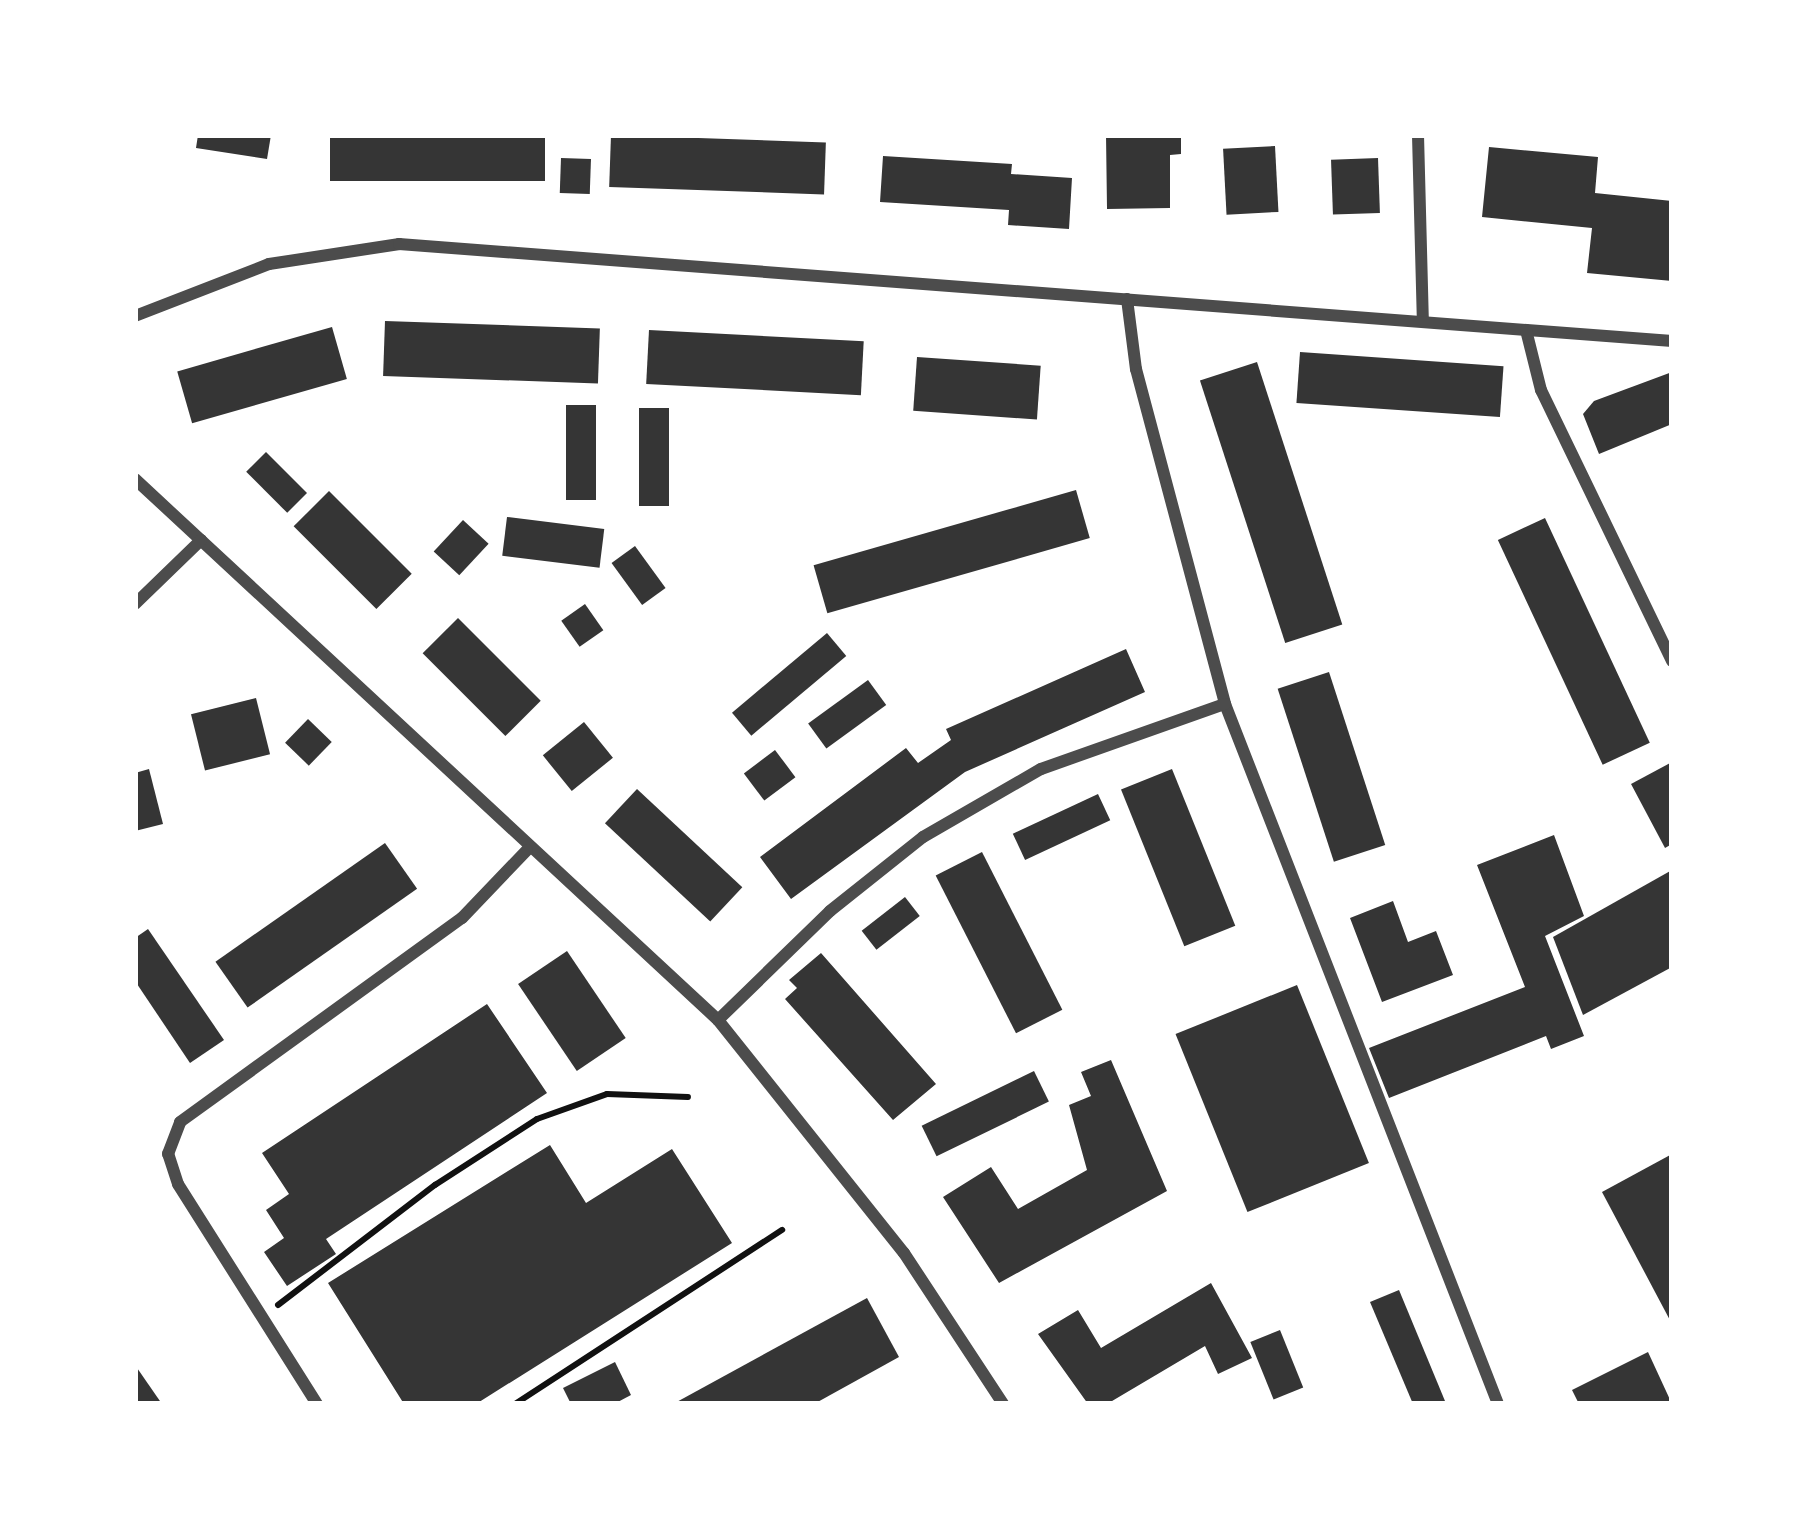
<!DOCTYPE html>
<html>
<head>
<meta charset="utf-8">
<style>
  body { margin:0 }
  #map { position:relative; width:1807px; height:1539px; overflow:hidden; background:#fff; font-family:"Fira Sans Condensed",sans-serif }
  div>[style] { position:absolute }
  .building>* { inset:0; background:#353535; transform-origin:0 0 }
  .path>* { height:6px; margin:-3px; padding:0 3px; transform-origin:3px; border-radius:3px; background:#111 }
  .minor>* { height:12px; margin:-6px; padding:0 6px; transform-origin:6px; border-radius:6px; background:#4c4c4c }
  span { translate:-50% -50%; white-space:nowrap; text-align:center; line-height:1.15; -webkit-text-stroke:10px #fff; paint-order:stroke }
  .frame { position:absolute; inset:0; border:138px solid #fff; pointer-events:none }
</style>
</head>
<body>
<div id="map">
  <div class="building">
    <i style="clip-path:polygon(198px 135px,271px 135px,267px 159px,196px 148px)"></i>
    <i style="left:330px;top:135px;width:215px;height:46px"></i>
    <i style="left:611px;top:135px;width:215px;height:52px;rotate:2deg"></i>
    <i style="clip-path:polygon(1106px 135px,1181px 135px,1181px 154px,1170px 155px,1170px 208px,1107px 209px)"></i>
    <i style="left:1275px;top:146px;width:66px;height:52px;rotate:87deg"></i>
    <i style="clip-path:polygon(1489px 147px,1598px 157px,1595px 193px,1672px 201px,1672px 281px,1587px 273px,1592px 228px,1482px 217px)"></i>
    <i style="clip-path:polygon(883px 156px,1012px 164px,1011px 174px,1072px 178px,1069px 229px,1008px 225px,1009px 210px,880px 202px)"></i>
    <i style="left:561px;top:158px;width:30px;height:35px;rotate:2deg"></i>
    <i style="left:1378px;top:158px;width:55px;height:47px;rotate:88deg"></i>
    <i style="left:385px;top:321px;width:215px;height:55px;rotate:2deg"></i>
    <i style="left:332px;top:327px;width:54px;height:161px;rotate:74deg"></i>
    <i style="left:649px;top:330px;width:215px;height:54px;rotate:3deg"></i>
    <i style="left:1300px;top:352px;width:204px;height:51px;rotate:4deg"></i>
    <i style="left:917px;top:357px;width:124px;height:54px;rotate:4deg"></i>
    <i style="left:1257px;top:362px;width:276px;height:60px;rotate:72deg"></i>
    <i style="clip-path:polygon(1672px 372px,1672px 424px,1599px 454px,1583px 414px,1594px 401px)"></i>
    <i style="left:566px;top:405px;width:30px;height:95px"></i>
    <i style="left:639px;top:408px;width:30px;height:98px"></i>
    <i style="left:266px;top:452px;width:58px;height:28px;rotate:45deg"></i>
    <i style="left:1076px;top:490px;width:50px;height:273px;rotate:74deg"></i>
    <i style="left:329px;top:491px;width:117px;height:50px;rotate:45deg"></i>
    <i style="left:507px;top:517px;width:98px;height:39px;rotate:7deg"></i>
    <i style="left:1545px;top:518px;width:248px;height:52px;rotate:65deg"></i>
    <i style="left:463px;top:520px;width:35px;height:43px;rotate:43deg"></i>
    <i style="left:635px;top:546px;width:52px;height:29px;rotate:54deg"></i>
    <i style="left:585px;top:604px;width:32px;height:29px;rotate:55deg"></i>
    <i style="left:458px;top:618px;width:117px;height:50px;rotate:45deg"></i>
    <i style="left:827px;top:633px;width:30px;height:124px;rotate:50deg"></i>
    <i style="clip-path:polygon(1126px 649px,1145px 692px,965px 772px,791px 899px,760px 857px,906px 748px,918px 763px,951px 740px,946px 729px)"></i>
    <i style="left:1329px;top:672px;width:182px;height:54px;rotate:72deg"></i>
    <i style="left:868px;top:680px;width:31px;height:74px;rotate:54deg"></i>
    <i style="left:256px;top:698px;width:58px;height:67px;rotate:76deg"></i>
    <i style="left:308px;top:719px;width:33px;height:33px;rotate:44deg"></i>
    <i style="left:584px;top:722px;width:46px;height:53px;rotate:51deg"></i>
    <i style="left:775px;top:750px;width:34px;height:39px;rotate:53deg"></i>
    <i style="clip-path:polygon(1672px 762px,1672px 844px,1665px 848px,1631px 784px)"></i>
    <i style="clip-path:polygon(149px 769px,163px 824px,135px 831px,135px 773px)"></i>
    <i style="left:1172px;top:769px;width:169px;height:55px;rotate:68deg"></i>
    <i style="left:637px;top:789px;width:144px;height:47px;rotate:43deg"></i>
    <i style="left:1098px;top:794px;width:29px;height:94px;rotate:65deg"></i>
    <i style="clip-path:polygon(1554px 835px,1584px 916px,1545px 936px,1584px 1036px,1551px 1049px,1546px 1036px,1389px 1098px,1369px 1048px,1525px 987px,1477px 865px)"></i>
    <i style="left:385px;top:843px;width:56px;height:207px;rotate:55deg"></i>
    <i style="left:982px;top:852px;width:177px;height:52px;rotate:63deg"></i>
    <i style="clip-path:polygon(1672px 870px,1672px 967px,1583px 1015px,1553px 937px)"></i>
    <i style="left:905px;top:897px;width:24px;height:55px;rotate:52deg"></i>
    <i style="clip-path:polygon(1393px 901px,1408px 942px,1436px 931px,1453px 975px,1382px 1002px,1350px 918px)"></i>
    <i style="clip-path:polygon(148px 929px,224px 1040px,190px 1063px,135px 981px,135px 938px)"></i>
    <i style="left:567px;top:951px;width:105px;height:59px;rotate:56deg"></i>
    <i style="clip-path:polygon(821px 953px,936px 1084px,893px 1120px,785px 999px,797px 988px,789px 980px)"></i>
    <i style="left:1297px;top:985px;width:192px;height:131px;rotate:68deg"></i>
    <i style="clip-path:polygon(487px 1004px,547px 1093px,326px 1239px,336px 1254px,287px 1286px,264px 1252px,284px 1238px,266px 1210px,289px 1194px,262px 1153px)"></i>
    <i style="clip-path:polygon(1111px 1060px,1167px 1191px,999px 1283px,943px 1197px,991px 1167px,1018px 1209px,1087px 1170px,1069px 1105px,1091px 1096px,1081px 1072px)"></i>
    <i style="left:1034px;top:1071px;width:34px;height:125px;rotate:64deg"></i>
    <i style="clip-path:polygon(550px 1145px,586px 1203px,672px 1149px,732px 1243px,476px 1404px,404px 1404px,328px 1283px)"></i>
    <i style="clip-path:polygon(1672px 1154px,1672px 1324px,1602px 1192px)"></i>
    <i style="clip-path:polygon(1211px 1283px,1252px 1358px,1218px 1374px,1205px 1346px,1107px 1404px,1088px 1404px,1038px 1334px,1078px 1310px,1101px 1348px)"></i>
    <i style="clip-path:polygon(1399px 1290px,1445px 1401px,1439px 1404px,1413px 1404px,1370px 1302px)"></i>
    <i style="clip-path:polygon(867px 1298px,899px 1357px,814px 1404px,673px 1404px)"></i>
    <i style="left:1280px;top:1330px;width:62px;height:32px;rotate:68deg"></i>
    <i style="clip-path:polygon(1648px 1352px,1672px 1404px,1579px 1404px,1572px 1390px)"></i>
    <i style="clip-path:polygon(615px 1362px,631px 1395px,614px 1404px,571px 1404px,563px 1388px)"></i>
    <i style="clip-path:polygon(135px 1365px,162px 1404px,135px 1404px)"></i>
  </div>
  <div class="path">
    <i style="left:278px;top:1305px;width:198px;rotate:-37.4deg"></i>
    <i style="left:435px;top:1185px;width:121px;rotate:-32.9deg"></i>
    <i style="left:537px;top:1119px;width:74px;rotate:-19.7deg"></i>
    <i style="left:607px;top:1094px;width:81px;rotate:2.1deg"></i>
    <i style="left:515px;top:1404px;width:319px;rotate:-33.1deg"></i>
  </div>
  <div class="minor">
    <i style="left:1418px;top:135px;width:185px;rotate:88.5deg"></i>
    <i style="left:1127px;top:299px;width:71px;rotate:82.7deg"></i>
    <i style="left:1136px;top:369px;width:347px;rotate:75.1deg"></i>
    <i style="left:1225px;top:704px;width:751px;rotate:68.69deg"></i>
    <i style="left:135px;top:316px;width:144px;rotate:-21.2deg"></i>
    <i style="left:269px;top:264px;width:132px;rotate:-8.7deg"></i>
    <i style="left:399px;top:244px;width:1277px;rotate:4.36deg"></i>
    <i style="left:1526px;top:330px;width:62px;rotate:76deg"></i>
    <i style="left:1541px;top:390px;width:301px;rotate:64.2deg"></i>
    <i style="left:135px;top:479px;width:795px;rotate:42.86deg"></i>
    <i style="left:718px;top:1020px;width:298px;rotate:51.4deg"></i>
    <i style="left:904px;top:1253px;width:181px;rotate:56.7deg"></i>
    <i style="left:135px;top:604px;width:92px;rotate:-44.1deg"></i>
    <i style="left:718px;top:1020px;width:156px;rotate:-44.2deg"></i>
    <i style="left:830px;top:911px;width:119px;rotate:-38.5deg"></i>
    <i style="left:923px;top:837px;width:136px;rotate:-30deg"></i>
    <i style="left:1041px;top:769px;width:195px;rotate:-19.5deg"></i>
    <i style="left:317px;top:1404px;width:260px;rotate:-122.3deg"></i>
    <i style="left:178px;top:1184px;width:32px;rotate:-108deg"></i>
    <i style="left:168px;top:1154px;width:34px;rotate:-69deg"></i>
    <i style="left:180px;top:1122px;width:348px;rotate:-35.9deg"></i>
    <i style="left:462px;top:918px;width:94px;rotate:-46.3deg"></i>
  </div>
  <div class="frame"></div>
</div>
</body>
</html>
